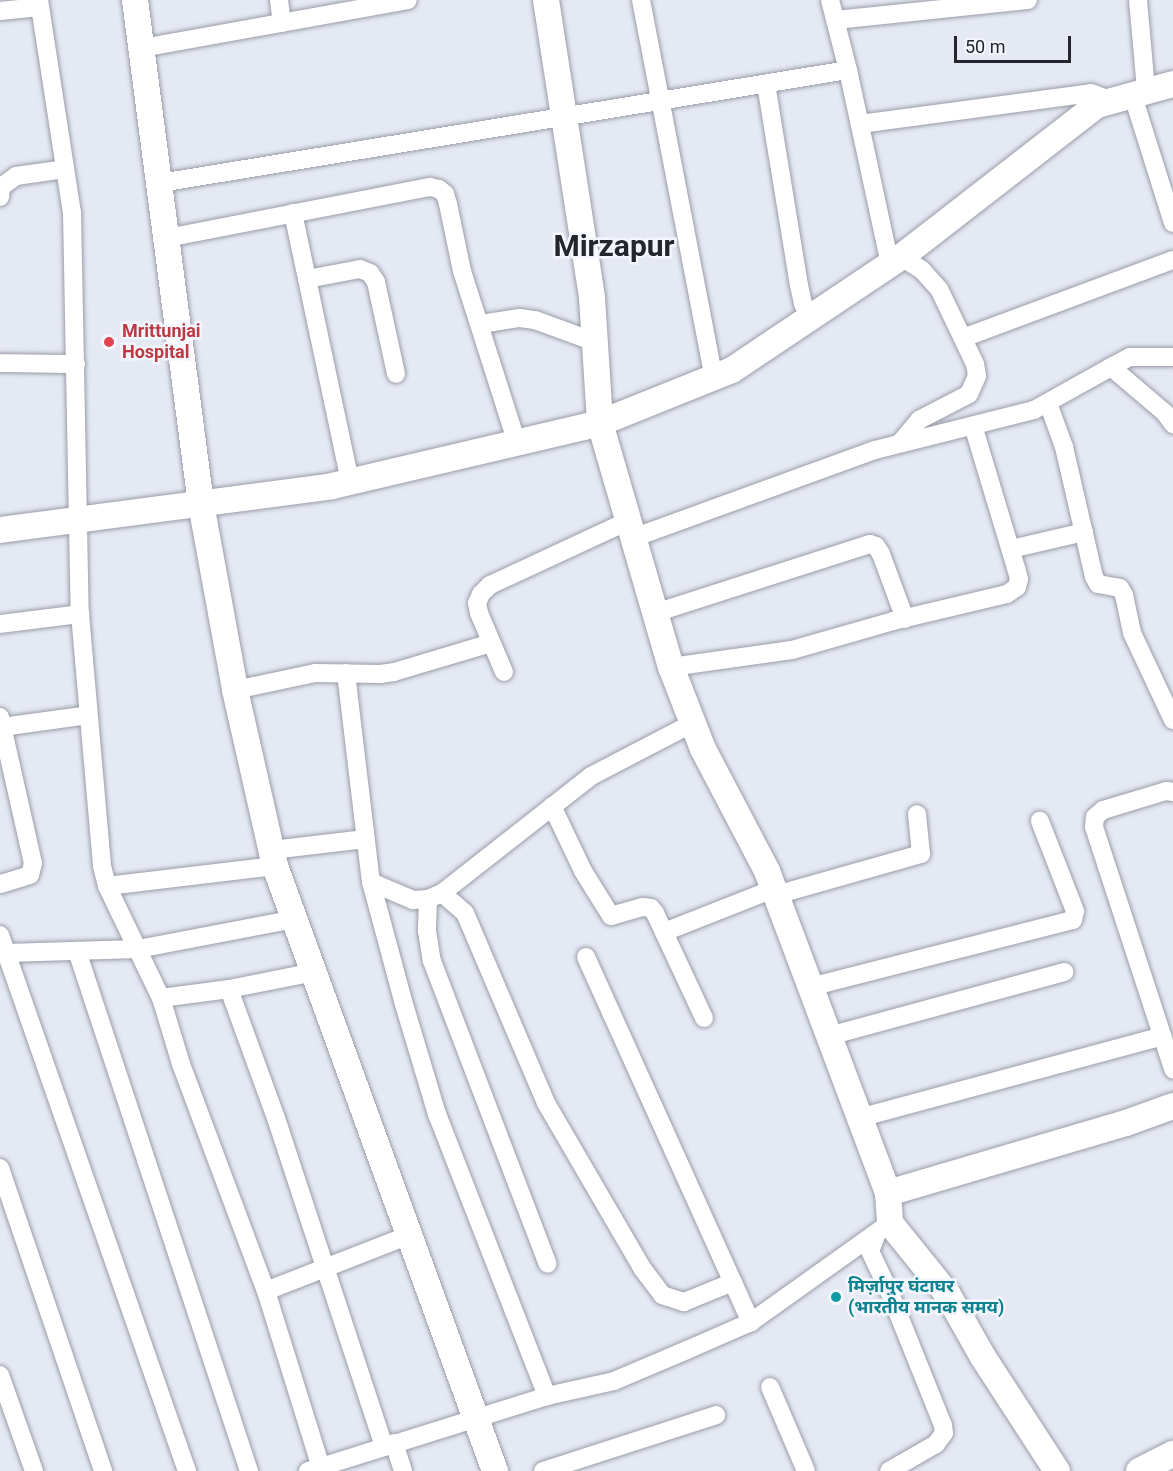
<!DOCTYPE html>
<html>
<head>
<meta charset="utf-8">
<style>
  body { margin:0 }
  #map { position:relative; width:1173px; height:1471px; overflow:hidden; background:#e5e9f4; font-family:Roboto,"Noto Sans Devanagari",sans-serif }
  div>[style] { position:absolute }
  .roads { filter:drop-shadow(0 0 2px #9a9da8) drop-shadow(0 0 2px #9a9da8) }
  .street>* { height:18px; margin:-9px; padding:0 9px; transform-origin:9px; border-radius:9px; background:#fff }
  .secondary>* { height:26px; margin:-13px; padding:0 13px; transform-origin:13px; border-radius:13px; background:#fff }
  .dots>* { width:16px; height:16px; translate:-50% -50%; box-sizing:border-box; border:3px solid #f4f6fd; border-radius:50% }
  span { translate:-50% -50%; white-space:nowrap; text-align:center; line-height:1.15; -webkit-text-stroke:5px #f4f6fd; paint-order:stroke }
  .health-label { font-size:18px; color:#be3a42; font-weight:700 }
  .left { translate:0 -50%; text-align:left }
  .culture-label { font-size:18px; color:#0d838f; font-weight:700 }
  .town-label { font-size:30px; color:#25262b; font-weight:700 }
  .scale { position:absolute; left:954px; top:36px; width:117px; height:27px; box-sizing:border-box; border:3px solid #25262b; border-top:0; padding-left:8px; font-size:18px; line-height:21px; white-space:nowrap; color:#25262b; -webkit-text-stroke:4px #f4f6fd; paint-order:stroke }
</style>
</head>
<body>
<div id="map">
  <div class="roads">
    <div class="street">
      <i style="left:39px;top:0;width:215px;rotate:81.2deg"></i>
      <i style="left:72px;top:212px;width:402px;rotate:88.9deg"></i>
      <i style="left:80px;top:614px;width:253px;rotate:85deg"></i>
      <i style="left:102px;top:866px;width:21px;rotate:76deg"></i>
      <i style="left:107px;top:886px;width:124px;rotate:64.3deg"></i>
      <i style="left:161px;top:998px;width:69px;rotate:73.1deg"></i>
      <i style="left:181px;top:1064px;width:242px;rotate:69.5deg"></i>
      <i style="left:266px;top:1291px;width:189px;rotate:72.7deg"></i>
      <i style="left:279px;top:0;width:23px;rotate:83deg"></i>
      <i style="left:641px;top:0;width:385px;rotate:79.1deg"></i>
      <i style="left:830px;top:0;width:72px;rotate:75.6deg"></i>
      <i style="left:848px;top:70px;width:199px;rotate:77.8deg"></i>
      <i style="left:1138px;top:0;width:89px;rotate:84.9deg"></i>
      <i style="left:0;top:11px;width:40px;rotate:-5.7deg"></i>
      <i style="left:835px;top:20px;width:194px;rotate:-5.9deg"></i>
      <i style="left:142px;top:48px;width:270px;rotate:-10.2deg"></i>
      <i style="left:766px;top:84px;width:204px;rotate:80.7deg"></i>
      <i style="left:799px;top:285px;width:19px;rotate:78deg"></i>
      <i style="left:803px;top:304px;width:16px;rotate:60deg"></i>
      <i style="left:1132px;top:93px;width:136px;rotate:72.5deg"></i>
      <i style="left:860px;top:124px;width:233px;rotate:-7.6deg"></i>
      <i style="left:1091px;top:93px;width:20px;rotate:20deg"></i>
      <i style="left:160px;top:183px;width:697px;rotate:-9.33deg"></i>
      <i style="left:0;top:197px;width:10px;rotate:-84deg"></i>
      <i style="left:1px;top:187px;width:19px;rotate:-36deg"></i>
      <i style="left:16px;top:176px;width:49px;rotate:-8.1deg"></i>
      <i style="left:293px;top:213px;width:275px;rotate:78deg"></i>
      <i style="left:167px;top:238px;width:268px;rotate:-11deg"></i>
      <i style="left:430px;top:187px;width:9px;rotate:13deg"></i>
      <i style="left:439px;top:189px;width:8px;rotate:40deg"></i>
      <i style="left:445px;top:194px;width:10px;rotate:73deg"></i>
      <i style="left:448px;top:204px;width:68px;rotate:78.2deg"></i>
      <i style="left:462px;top:271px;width:181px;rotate:72.3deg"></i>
      <i style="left:307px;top:279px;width:54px;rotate:-10.7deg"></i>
      <i style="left:360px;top:269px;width:11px;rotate:22deg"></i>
      <i style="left:370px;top:273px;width:11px;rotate:56deg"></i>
      <i style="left:376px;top:282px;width:94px;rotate:77.7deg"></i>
      <i style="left:481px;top:324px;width:39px;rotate:-9deg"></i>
      <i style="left:520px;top:318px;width:15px;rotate:8deg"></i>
      <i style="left:535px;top:320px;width:64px;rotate:20.1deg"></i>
      <i style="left:963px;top:338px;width:224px;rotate:-20.4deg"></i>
      <i style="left:0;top:363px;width:76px;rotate:0.8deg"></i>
      <i style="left:1111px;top:367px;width:21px;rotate:-28deg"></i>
      <i style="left:1130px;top:357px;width:43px"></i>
      <i style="left:1048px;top:403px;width:47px;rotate:70deg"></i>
      <i style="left:1064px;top:447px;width:133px;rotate:77deg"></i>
      <i style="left:1094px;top:577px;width:8px;rotate:60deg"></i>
      <i style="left:1098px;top:584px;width:22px;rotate:10deg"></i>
      <i style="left:1120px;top:588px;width:8px;rotate:60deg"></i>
      <i style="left:1124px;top:595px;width:39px;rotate:78deg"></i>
      <i style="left:1132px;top:633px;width:96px;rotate:64.8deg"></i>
      <i style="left:900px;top:443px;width:30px;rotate:-50deg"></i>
      <i style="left:919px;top:420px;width:56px;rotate:-27.5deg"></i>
      <i style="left:969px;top:394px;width:20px;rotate:-66deg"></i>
      <i style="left:977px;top:376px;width:12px;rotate:-99deg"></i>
      <i style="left:975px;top:364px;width:83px;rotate:-115.6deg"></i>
      <i style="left:939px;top:289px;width:25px;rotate:-132deg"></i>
      <i style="left:922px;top:270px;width:25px;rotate:-148deg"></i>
      <i style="left:633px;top:538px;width:258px;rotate:-20deg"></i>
      <i style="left:875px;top:450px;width:164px;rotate:-14.1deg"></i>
      <i style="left:1034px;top:410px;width:88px;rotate:-29.2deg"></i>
      <i style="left:1111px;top:367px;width:71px;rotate:40.4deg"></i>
      <i style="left:1165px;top:413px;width:14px;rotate:54deg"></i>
      <i style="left:1011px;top:549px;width:75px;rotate:-13.1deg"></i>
      <i style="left:655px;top:613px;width:226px;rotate:-17.8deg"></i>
      <i style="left:870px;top:544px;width:6px;rotate:18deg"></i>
      <i style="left:876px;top:546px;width:9px;rotate:58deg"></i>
      <i style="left:881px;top:554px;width:69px;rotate:69.7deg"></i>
      <i style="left:0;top:624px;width:81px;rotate:-7.1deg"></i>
      <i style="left:671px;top:667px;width:122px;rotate:-8deg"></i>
      <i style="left:792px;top:650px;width:105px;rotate:-16deg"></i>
      <i style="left:893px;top:621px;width:117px;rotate:-13.3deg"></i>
      <i style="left:1007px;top:594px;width:12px;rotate:-35deg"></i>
      <i style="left:1017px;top:587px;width:8px;rotate:-76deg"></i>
      <i style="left:1019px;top:579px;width:11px;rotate:-105deg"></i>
      <i style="left:1016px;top:568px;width:148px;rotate:-106.8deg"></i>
      <i style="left:504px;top:672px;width:64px;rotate:-113deg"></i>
      <i style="left:479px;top:613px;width:10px;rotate:-101deg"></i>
      <i style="left:477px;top:603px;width:10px;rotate:-66deg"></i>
      <i style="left:481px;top:594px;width:13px;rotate:-45deg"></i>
      <i style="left:490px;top:585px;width:152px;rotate:-24.9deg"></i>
      <i style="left:346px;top:673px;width:210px;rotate:83.2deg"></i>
      <i style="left:371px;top:882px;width:123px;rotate:74.9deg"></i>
      <i style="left:403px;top:1001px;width:118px;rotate:73.3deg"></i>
      <i style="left:437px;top:1114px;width:303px;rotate:68.7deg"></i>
      <i style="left:235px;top:690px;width:82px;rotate:-12deg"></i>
      <i style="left:315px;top:673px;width:65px;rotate:0.9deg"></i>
      <i style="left:380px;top:674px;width:14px;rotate:-8deg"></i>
      <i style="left:394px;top:672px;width:101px;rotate:-16.6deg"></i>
      <i style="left:0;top:717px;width:150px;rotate:77.3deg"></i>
      <i style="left:33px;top:863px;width:12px;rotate:104deg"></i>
      <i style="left:30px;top:875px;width:31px;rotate:163deg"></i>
      <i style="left:2px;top:727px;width:87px;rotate:-7.9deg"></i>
      <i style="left:1173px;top:792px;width:7px;rotate:-172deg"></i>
      <i style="left:1166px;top:791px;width:66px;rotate:163.2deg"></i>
      <i style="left:1103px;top:810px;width:11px;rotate:139deg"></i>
      <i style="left:1095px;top:817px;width:10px;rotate:96deg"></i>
      <i style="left:1094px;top:827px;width:255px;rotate:71.9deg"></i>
      <i style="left:552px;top:806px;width:72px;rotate:64.5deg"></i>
      <i style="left:583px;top:871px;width:53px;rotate:58.1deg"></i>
      <i style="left:611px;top:916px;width:33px;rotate:-16deg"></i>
      <i style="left:643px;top:907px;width:8px;rotate:7deg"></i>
      <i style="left:651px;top:908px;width:6px;rotate:51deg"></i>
      <i style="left:655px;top:913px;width:116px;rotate:65deg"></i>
      <i style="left:272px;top:850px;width:94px;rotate:-6.7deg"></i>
      <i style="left:371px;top:882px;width:46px;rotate:23.2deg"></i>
      <i style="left:413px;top:900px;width:15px;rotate:-4deg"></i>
      <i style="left:428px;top:899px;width:15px;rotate:-23deg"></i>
      <i style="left:442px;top:893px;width:189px;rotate:-38.1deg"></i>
      <i style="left:591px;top:776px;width:115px;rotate:-27.5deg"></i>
      <i style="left:107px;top:886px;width:169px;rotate:-6.8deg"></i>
      <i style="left:442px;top:893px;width:30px;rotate:41deg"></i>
      <i style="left:465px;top:913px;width:207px;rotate:66.9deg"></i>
      <i style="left:546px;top:1103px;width:191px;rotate:59.8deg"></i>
      <i style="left:642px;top:1268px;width:34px;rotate:53deg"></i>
      <i style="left:662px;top:1295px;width:23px;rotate:18deg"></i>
      <i style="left:684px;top:1302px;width:53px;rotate:-22.2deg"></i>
      <i style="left:776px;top:895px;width:151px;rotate:-15.8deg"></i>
      <i style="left:921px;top:854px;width:40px;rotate:-95.7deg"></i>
      <i style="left:428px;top:899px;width:32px;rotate:92deg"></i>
      <i style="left:427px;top:931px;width:30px;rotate:81deg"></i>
      <i style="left:432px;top:961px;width:324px;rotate:69.1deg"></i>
      <i style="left:664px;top:932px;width:117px;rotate:-21.5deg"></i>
      <i style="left:0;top:935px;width:568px;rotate:70.77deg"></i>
      <i style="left:77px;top:951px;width:548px;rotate:71.7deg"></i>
      <i style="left:6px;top:953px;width:132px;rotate:-1.7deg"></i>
      <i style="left:138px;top:949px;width:160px;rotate:-10.8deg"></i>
      <i style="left:586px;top:957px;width:401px;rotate:65.7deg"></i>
      <i style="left:810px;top:987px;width:271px;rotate:-14.3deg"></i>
      <i style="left:1073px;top:920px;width:9px;rotate:-77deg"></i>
      <i style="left:1075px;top:911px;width:97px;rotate:-111.3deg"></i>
      <i style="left:229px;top:989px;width:137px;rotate:70deg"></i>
      <i style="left:276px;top:1118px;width:346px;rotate:71.8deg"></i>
      <i style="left:161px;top:998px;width:69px;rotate:-7.5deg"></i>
      <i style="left:229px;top:989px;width:88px;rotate:-11.2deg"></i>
      <i style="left:829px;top:1036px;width:244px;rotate:-15.2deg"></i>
      <i style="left:859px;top:1118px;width:314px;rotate:-15.1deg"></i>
      <i style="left:0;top:1168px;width:320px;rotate:71.2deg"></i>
      <i style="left:877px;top:1233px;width:19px;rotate:111deg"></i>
      <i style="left:870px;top:1251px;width:44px;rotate:64.6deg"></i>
      <i style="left:889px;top:1291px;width:144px;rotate:68.1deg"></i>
      <i style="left:943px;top:1425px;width:8px;rotate:83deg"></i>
      <i style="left:944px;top:1433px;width:14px;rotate:126deg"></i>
      <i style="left:936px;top:1444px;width:54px;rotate:150.1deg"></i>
      <i style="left:266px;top:1291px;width:155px;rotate:-21.3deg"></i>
      <i style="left:0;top:1375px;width:102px;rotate:70.5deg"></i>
      <i style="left:770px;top:1387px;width:91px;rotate:66.8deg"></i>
      <i style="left:394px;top:1443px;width:29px;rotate:72deg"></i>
      <i style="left:308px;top:1471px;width:250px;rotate:-17.4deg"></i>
      <i style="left:547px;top:1396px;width:69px;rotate:-12.6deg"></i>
      <i style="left:614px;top:1381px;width:79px;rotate:-23deg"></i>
      <i style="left:687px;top:1350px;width:70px;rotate:-23.6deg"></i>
      <i style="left:751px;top:1322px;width:171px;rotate:-35.5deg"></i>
      <i style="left:543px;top:1471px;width:182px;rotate:-17.9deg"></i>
    </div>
    <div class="secondary">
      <i style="left:135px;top:0;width:508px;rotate:82.54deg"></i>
      <i style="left:201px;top:504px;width:189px;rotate:79.6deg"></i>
      <i style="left:235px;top:690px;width:180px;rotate:77.2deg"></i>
      <i style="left:275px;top:866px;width:644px;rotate:70.02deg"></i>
      <i style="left:546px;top:0;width:302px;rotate:81.2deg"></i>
      <i style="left:592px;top:298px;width:125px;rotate:86.3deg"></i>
      <i style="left:600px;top:423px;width:254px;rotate:73.8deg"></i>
      <i style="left:671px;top:667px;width:88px;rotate:68.7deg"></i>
      <i style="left:703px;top:749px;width:138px;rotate:62.3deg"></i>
      <i style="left:767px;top:871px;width:344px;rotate:69.4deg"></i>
      <i style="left:888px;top:1193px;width:30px;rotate:86deg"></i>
      <i style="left:890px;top:1223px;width:92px;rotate:51.1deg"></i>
      <i style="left:948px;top:1295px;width:71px;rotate:60.6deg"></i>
      <i style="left:983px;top:1357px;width:136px;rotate:57deg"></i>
      <i style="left:0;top:530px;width:335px;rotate:-7.5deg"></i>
      <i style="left:332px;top:486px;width:275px;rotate:-13.2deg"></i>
      <i style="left:600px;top:423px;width:142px;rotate:-21.9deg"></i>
      <i style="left:732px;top:370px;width:203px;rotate:-33.8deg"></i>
      <i style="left:901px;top:257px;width:248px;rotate:-37.8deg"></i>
      <i style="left:1097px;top:105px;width:79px;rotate:-15.4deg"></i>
      <i style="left:888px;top:1193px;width:248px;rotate:-16.4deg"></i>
      <i style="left:1126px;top:1123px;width:50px;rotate:-19.9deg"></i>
      <i style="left:1139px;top:1471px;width:38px;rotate:-27deg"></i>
    </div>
  </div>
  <div class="dots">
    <i style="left:109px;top:342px;background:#e0444e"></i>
    <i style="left:836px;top:1297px;background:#0f9aa8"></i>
  </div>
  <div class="health-label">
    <span class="left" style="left:122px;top:342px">Mrittunjai<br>Hospital</span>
  </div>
  <div class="culture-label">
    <span class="left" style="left:848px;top:1297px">मिर्ज़ापुर घंटाघर<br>(भारतीय मानक समय)</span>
  </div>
  <div class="town-label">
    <span style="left:614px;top:246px">Mirzapur</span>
  </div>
  <div class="scale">50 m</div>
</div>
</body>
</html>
